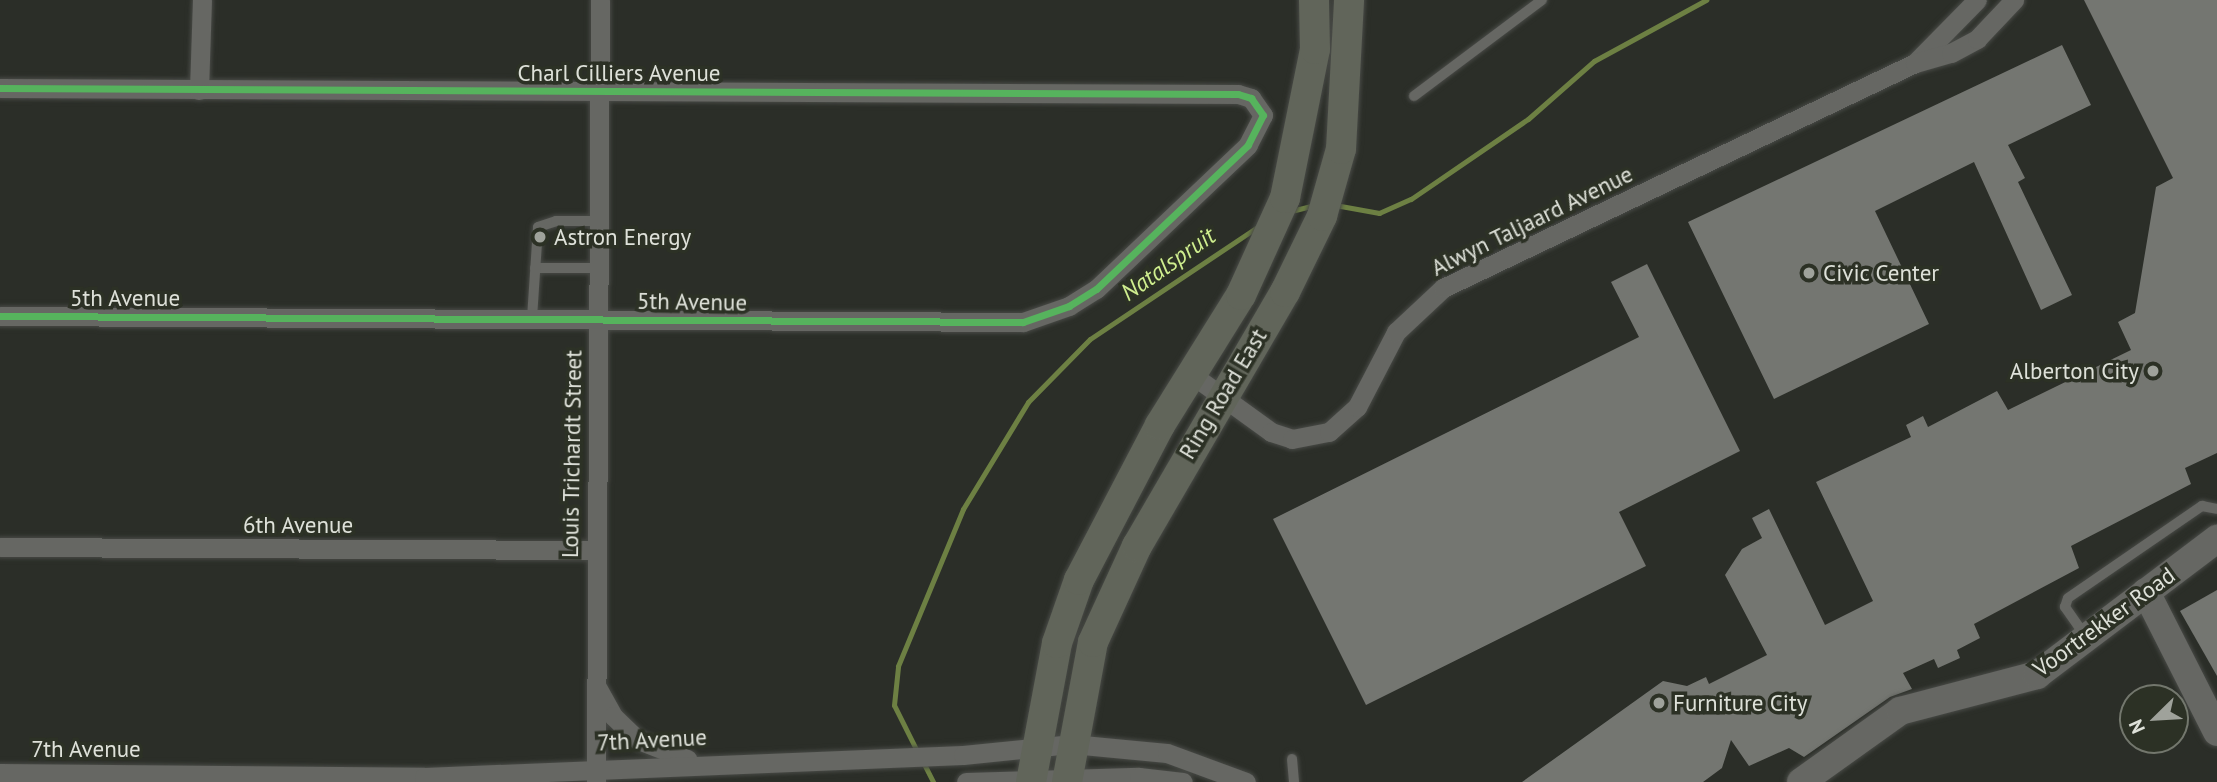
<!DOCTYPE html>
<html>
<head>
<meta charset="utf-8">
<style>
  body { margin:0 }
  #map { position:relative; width:2217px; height:782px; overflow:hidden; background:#2b2e28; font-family:"PT Sans",sans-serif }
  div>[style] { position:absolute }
  .stream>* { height:5px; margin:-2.5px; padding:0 2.5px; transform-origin:2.5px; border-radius:2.5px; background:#6d8043 }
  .building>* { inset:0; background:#747671 }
  .roads { filter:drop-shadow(0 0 2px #484a46) drop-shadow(0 0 2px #484a46) }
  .lane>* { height:10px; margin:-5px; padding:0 5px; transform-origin:5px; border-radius:5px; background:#666763 }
  .street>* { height:19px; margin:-9.5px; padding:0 9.5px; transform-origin:9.5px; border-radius:9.5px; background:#666763 }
  .secondary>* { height:28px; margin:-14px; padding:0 14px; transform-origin:14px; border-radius:14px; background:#666763 }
  .primary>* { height:30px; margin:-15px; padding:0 15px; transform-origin:15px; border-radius:15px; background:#61655a }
  .cycleway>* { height:7px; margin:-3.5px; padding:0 3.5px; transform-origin:3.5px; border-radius:3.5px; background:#56b35d }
  .dots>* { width:19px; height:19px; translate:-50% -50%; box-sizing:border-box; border:4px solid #2c3125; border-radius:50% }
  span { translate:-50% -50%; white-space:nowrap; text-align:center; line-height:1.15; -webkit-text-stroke:7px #2c3125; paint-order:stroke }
  .street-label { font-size:23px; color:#dee1d9 }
  .poi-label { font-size:23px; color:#dee1d9 }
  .left { translate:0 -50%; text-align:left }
  .right { translate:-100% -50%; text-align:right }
  .water-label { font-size:24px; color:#cfee8f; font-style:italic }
  .north { position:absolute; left:2119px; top:684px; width:70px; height:70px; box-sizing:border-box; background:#2c3125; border:2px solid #73776d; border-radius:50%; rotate:246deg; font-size:19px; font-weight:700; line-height:28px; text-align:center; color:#dee1d9 }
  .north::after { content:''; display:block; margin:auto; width:24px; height:32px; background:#9fa29b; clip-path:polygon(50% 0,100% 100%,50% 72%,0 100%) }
</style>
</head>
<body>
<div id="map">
  <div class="stream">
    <i style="left:1335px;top:205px;width:45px;rotate:10.3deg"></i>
    <i style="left:1379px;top:213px;width:35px;rotate:-24deg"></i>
    <i style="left:1411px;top:199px;width:142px;rotate:-34.4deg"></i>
    <i style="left:1528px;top:119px;width:88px;rotate:-41.3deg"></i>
    <i style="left:1594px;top:61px;width:128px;rotate:-28.6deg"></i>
    <i style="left:1291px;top:211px;width:25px;rotate:-14deg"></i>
    <i style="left:917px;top:751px;width:51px;rotate:-116.6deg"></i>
    <i style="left:894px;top:705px;width:39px;rotate:-84deg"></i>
    <i style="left:898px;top:666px;width:170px;rotate:-67.5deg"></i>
    <i style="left:963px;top:509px;width:125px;rotate:-58.7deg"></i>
    <i style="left:1028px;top:402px;width:88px;rotate:-45.5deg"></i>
    <i style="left:1090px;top:339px;width:205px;rotate:-33.8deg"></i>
    <i style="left:922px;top:760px;width:25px;rotate:63deg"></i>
  </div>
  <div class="building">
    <i style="clip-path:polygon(2084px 0,2217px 0,2217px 453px,2185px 468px,2191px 484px,2071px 546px,2079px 568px,1974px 624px,1980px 638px,1957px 650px,1960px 658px,1938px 668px,1934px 659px,1903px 673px,1912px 689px,1890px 697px,1804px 757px,1789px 748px,1749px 766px,1731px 740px,1722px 768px,1703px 782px,1522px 782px,1663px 681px,1687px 686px,1706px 677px,1709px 684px,1767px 655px,1725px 575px,1742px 549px,1762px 538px,1752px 518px,1769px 509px,1825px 625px,1873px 601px,1816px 482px,1911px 437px,1906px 425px,1923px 416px,1928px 427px,1997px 391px,2008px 410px,2131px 350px,2118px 322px,2135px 313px,2156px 187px,2173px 178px)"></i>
    <i style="clip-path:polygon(2062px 45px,2091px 105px,2008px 145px,2025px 178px,2018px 182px,2072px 295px,2041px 310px,1974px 162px,1875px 211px,1929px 324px,1774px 399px,1688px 222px)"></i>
    <i style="clip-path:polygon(1647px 264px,1740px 451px,1619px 512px,1646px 566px,1366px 705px,1273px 519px,1639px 337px,1611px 282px)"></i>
    <i style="clip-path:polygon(2217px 590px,2217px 676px,2180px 611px)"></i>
  </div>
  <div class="roads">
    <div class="lane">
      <i style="left:1414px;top:96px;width:160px;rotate:-36.9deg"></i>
      <i style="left:535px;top:268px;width:63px"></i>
      <i style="left:532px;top:318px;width:91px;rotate:-86.2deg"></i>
      <i style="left:538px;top:227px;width:19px;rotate:-18deg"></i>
      <i style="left:556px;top:221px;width:43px"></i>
      <i style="left:2086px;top:637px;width:37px;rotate:-125deg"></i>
      <i style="left:2065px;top:607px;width:9px;rotate:-72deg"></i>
      <i style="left:2068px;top:598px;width:163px;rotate:-34.5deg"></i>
      <i style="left:2202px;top:506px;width:15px;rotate:11deg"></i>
      <i style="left:1292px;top:759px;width:23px;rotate:85deg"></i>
    </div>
    <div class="street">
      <i style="left:1915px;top:63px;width:88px;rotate:-45.5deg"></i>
      <i style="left:0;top:88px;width:1238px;rotate:0.28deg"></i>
      <i style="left:1238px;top:94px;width:14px;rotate:17deg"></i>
      <i style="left:1251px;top:98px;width:21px;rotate:55deg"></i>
      <i style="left:1263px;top:115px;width:34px;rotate:117deg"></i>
      <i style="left:1248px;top:145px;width:209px;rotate:136.5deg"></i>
      <i style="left:1096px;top:289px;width:32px;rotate:148deg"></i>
      <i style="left:1069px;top:306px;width:49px;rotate:160.8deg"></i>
      <i style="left:1023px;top:322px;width:1023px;rotate:-179.66deg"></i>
      <i style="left:199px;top:90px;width:90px;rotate:-88.1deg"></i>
      <i style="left:1191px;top:374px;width:99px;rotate:35.9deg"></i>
      <i style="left:1271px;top:432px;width:22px;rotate:18deg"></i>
      <i style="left:1292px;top:439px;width:38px;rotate:-11deg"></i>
      <i style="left:1329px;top:432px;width:38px;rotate:-42deg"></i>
      <i style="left:1357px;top:407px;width:85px;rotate:-62.5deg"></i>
      <i style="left:1396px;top:332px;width:64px;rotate:-43.1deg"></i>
      <i style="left:1443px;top:288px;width:523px;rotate:-25.49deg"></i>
      <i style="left:1915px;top:63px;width:37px;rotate:-16deg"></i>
      <i style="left:1951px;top:53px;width:30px;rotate:-28deg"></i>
      <i style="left:1977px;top:39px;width:54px;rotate:-46.5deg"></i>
      <i style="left:0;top:547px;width:595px;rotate:0.29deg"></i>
      <i style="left:597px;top:687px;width:33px;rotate:61deg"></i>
      <i style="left:613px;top:716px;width:35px;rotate:44deg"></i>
      <i style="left:638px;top:740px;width:53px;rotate:21.2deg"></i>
      <i style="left:0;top:773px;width:424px;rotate:0.5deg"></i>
      <i style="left:424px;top:777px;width:539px;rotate:-2.34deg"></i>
      <i style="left:963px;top:755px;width:110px;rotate:-5.8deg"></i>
      <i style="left:1072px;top:744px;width:95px;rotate:5.4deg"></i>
      <i style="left:1167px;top:753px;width:84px;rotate:20.2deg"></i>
      <i style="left:596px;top:782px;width:782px;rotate:-89.71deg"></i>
      <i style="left:966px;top:782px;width:173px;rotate:-1.7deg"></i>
      <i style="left:1139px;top:777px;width:44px;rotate:6.5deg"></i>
    </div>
    <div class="secondary">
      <i style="left:2146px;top:592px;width:157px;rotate:63.1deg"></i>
      <i style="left:1801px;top:782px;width:122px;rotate:-35.6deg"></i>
      <i style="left:1900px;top:711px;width:142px;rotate:-14.7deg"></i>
      <i style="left:2037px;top:675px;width:226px;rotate:-37.1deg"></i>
    </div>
    <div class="primary">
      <i style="left:1031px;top:782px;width:141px;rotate:-79.4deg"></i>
      <i style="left:1057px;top:643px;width:67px;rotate:-70.8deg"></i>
      <i style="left:1079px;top:580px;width:175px;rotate:-62.4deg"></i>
      <i style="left:1160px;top:425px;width:153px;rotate:-58.1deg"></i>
      <i style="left:1241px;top:295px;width:107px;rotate:-65.6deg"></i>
      <i style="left:1285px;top:198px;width:152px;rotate:-78.6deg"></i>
      <i style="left:1315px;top:49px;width:49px;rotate:-91.2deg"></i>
      <i style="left:1067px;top:782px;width:142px;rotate:-79.5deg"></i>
      <i style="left:1093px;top:642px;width:106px;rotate:-65.4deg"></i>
      <i style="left:1137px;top:546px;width:294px;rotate:-59.8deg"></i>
      <i style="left:1285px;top:292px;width:85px;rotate:-64deg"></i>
      <i style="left:1322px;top:216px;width:70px;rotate:-74.2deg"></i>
      <i style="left:1341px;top:149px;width:149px;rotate:-86.9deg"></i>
    </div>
  </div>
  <div class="cycleway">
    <i style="left:0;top:88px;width:1238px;rotate:0.28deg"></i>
    <i style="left:1238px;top:94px;width:14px;rotate:17deg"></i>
    <i style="left:1251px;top:98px;width:21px;rotate:55deg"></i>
    <i style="left:1263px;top:115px;width:34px;rotate:117deg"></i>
    <i style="left:1248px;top:145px;width:209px;rotate:136.5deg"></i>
    <i style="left:1096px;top:289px;width:32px;rotate:148deg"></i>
    <i style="left:1069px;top:306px;width:49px;rotate:160.8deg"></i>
    <i style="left:1023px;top:322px;width:1023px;rotate:-179.66deg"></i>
  </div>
  <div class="dots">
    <i style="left:540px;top:237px;background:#9fa29b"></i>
    <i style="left:1809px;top:273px;background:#9fa29b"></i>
    <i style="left:2153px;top:371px;background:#9fa29b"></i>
    <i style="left:1659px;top:703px;background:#9fa29b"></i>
  </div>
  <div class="street-label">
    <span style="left:619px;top:73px">Charl Cilliers Avenue</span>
    <span style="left:1532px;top:221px;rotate:-26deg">Alwyn Taljaard Avenue</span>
    <span style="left:125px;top:298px">5th Avenue</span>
    <span style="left:692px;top:302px;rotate:1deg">5th Avenue</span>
    <span style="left:1223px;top:394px;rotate:-59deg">Ring Road East</span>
    <span style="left:572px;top:454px;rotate:-89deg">Louis Trichardt Street</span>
    <span style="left:298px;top:525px">6th Avenue</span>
    <span style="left:2104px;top:622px;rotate:-36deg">Voortrekker Road</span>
    <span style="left:652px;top:740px;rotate:-3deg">7th Avenue</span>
    <span style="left:86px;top:749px">7th Avenue</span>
  </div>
  <div class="poi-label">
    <span class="left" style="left:554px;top:237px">Astron Energy</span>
    <span class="left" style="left:1823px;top:273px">Civic Center</span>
    <span class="right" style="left:2139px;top:371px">Alberton City</span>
    <span class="left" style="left:1673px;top:703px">Furniture City</span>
  </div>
  <div class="water-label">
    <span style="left:1168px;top:264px;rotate:-35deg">Natalspruit</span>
  </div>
  <div class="north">N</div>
</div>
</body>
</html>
